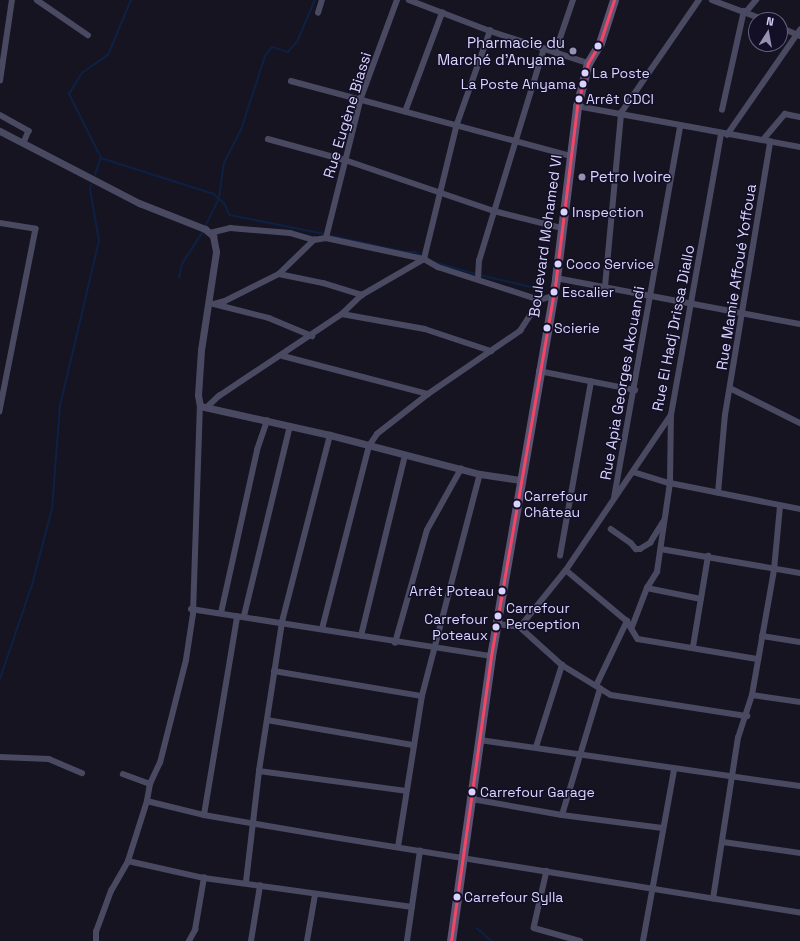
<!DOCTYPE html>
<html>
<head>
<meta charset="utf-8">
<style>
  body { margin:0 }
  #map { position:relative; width:800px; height:941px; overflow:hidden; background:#161421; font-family:"Space Grotesk",sans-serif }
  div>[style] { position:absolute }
  .stream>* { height:1.5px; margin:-0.75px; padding:0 0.75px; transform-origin:0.75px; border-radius:0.75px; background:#0d2144 }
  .minor>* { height:5.5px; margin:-2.75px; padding:0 2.75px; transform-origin:2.75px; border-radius:2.75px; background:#4a4962 }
  .tertiary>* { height:7px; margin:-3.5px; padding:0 3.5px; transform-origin:3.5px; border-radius:3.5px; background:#4a4962 }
  .primary>* { height:9px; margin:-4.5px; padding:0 4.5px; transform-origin:4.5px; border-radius:4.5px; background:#5e5373 }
  .bus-1>* { height:3px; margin:-1.5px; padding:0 1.5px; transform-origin:1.5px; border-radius:1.5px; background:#f34667 }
  .dots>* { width:11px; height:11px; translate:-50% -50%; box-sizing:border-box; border:2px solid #130f26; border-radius:50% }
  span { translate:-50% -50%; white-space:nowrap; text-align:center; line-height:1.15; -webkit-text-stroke:3px #130f26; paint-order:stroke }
  .bus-label { font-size:14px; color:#d9d4ff }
  .left { translate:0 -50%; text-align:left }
  .right { translate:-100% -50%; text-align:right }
  .poi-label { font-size:15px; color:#d9d4ff }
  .street-label { font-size:15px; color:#d9d4ff }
  .north { position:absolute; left:748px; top:12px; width:40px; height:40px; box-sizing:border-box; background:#130f26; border:1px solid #625e7d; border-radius:50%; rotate:11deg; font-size:11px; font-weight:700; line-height:16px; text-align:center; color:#d9d4ff }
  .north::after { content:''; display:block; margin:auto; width:14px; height:18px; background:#9591b1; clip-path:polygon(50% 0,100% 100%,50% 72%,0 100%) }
</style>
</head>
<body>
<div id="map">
  <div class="stream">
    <i style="left:101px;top:158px;width:119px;rotate:17.7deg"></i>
    <i style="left:214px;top:194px;width:15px;rotate:42deg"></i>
    <i style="left:225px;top:204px;width:12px;rotate:66deg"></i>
    <i style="left:230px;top:215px;width:96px;rotate:11.4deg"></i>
    <i style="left:95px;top:175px;width:18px;rotate:-71deg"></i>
    <i style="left:101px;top:158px;width:72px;rotate:-116.6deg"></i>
    <i style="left:69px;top:94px;width:25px;rotate:-58deg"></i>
    <i style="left:82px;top:73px;width:32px;rotate:-35deg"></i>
    <i style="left:108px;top:55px;width:60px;rotate:-67.3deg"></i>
    <i style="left:205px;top:227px;width:32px;rotate:-64deg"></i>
    <i style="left:219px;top:198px;width:35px;rotate:-82deg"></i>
    <i style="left:224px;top:163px;width:37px;rotate:-63deg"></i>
    <i style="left:241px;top:130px;width:78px;rotate:-72deg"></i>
    <i style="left:265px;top:56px;width:11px;rotate:-52deg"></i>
    <i style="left:272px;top:47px;width:17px;rotate:17deg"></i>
    <i style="left:288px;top:52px;width:13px;rotate:-48deg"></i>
    <i style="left:297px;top:42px;width:46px;rotate:-66.8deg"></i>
    <i style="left:328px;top:235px;width:79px;rotate:12.4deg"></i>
    <i style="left:405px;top:252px;width:10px"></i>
    <i style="left:415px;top:252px;width:9px;rotate:27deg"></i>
    <i style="left:434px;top:262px;width:44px;rotate:15.9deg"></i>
    <i style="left:480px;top:275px;width:66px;rotate:13.2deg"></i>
    <i style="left:179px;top:278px;width:14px;rotate:-78deg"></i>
    <i style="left:182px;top:264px;width:40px;rotate:-57.1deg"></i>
    <i style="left:0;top:679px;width:99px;rotate:-71.2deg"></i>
    <i style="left:32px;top:585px;width:79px;rotate:-75.3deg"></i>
    <i style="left:52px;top:509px;width:103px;rotate:-85.6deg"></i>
    <i style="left:60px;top:406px;width:170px;rotate:-76.7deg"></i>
    <i style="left:99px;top:241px;width:52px;rotate:-100deg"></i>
    <i style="left:90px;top:190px;width:5px;rotate:-79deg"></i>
    <i style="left:477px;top:928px;width:20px;rotate:41deg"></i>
  </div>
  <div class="minor">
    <i style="left:37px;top:0;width:62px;rotate:34.5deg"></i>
    <i style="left:409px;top:0;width:87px;rotate:20.9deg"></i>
    <i style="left:490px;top:31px;width:103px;rotate:18.1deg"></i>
    <i style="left:712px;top:0;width:57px;rotate:20.7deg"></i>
    <i style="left:746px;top:12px;width:16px;rotate:-50deg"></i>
    <i style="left:318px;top:13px;width:14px;rotate:-73deg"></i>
    <i style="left:780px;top:27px;width:22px;rotate:24deg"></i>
    <i style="left:555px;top:53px;width:56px;rotate:-71.2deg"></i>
    <i style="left:0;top:81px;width:82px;rotate:-81.6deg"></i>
    <i style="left:291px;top:81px;width:289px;rotate:15deg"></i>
    <i style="left:577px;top:106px;width:227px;rotate:10.4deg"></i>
    <i style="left:722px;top:110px;width:101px;rotate:-77.5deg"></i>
    <i style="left:405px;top:112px;width:106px;rotate:-69.5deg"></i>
    <i style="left:0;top:115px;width:33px;rotate:29deg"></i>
    <i style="left:29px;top:131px;width:13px;rotate:113deg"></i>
    <i style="left:727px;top:135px;width:128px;rotate:-55.2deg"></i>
    <i style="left:268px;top:139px;width:80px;rotate:15.3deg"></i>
    <i style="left:345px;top:160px;width:157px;rotate:18.9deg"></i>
    <i style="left:494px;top:211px;width:70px;rotate:14deg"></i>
    <i style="left:763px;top:140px;width:34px;rotate:-50deg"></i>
    <i style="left:785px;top:114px;width:15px;rotate:11deg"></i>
    <i style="left:0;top:223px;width:36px;rotate:9deg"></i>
    <i style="left:36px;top:229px;width:186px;rotate:101.2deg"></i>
    <i style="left:210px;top:233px;width:21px;rotate:-14deg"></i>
    <i style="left:230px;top:228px;width:60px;rotate:4.8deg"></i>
    <i style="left:290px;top:233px;width:25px;rotate:16deg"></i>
    <i style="left:326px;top:238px;width:144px;rotate:-76deg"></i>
    <i style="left:361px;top:98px;width:104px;rotate:-69.8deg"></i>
    <i style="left:279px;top:274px;width:45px;rotate:11.6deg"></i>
    <i style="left:323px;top:283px;width:41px;rotate:17.1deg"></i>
    <i style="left:556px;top:278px;width:248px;rotate:10.7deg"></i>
    <i style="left:478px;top:279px;width:18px;rotate:-87deg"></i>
    <i style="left:479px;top:261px;width:222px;rotate:-73deg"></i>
    <i style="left:605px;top:287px;width:175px;rotate:-84.7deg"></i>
    <i style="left:621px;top:113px;width:137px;rotate:-55.4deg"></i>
    <i style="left:214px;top:304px;width:11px;rotate:-15deg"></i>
    <i style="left:225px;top:301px;width:60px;rotate:-26.6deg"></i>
    <i style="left:279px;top:274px;width:49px;rotate:-44.2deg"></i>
    <i style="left:314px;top:240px;width:12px;rotate:-9deg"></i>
    <i style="left:326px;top:238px;width:100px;rotate:12.1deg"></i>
    <i style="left:424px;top:259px;width:16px;rotate:30deg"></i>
    <i style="left:438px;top:267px;width:107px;rotate:17.9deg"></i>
    <i style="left:540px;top:300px;width:13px;rotate:-18deg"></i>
    <i style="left:214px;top:304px;width:57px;rotate:14.3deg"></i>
    <i style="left:269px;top:318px;width:47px;rotate:22.7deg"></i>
    <i style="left:342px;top:314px;width:84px;rotate:10.2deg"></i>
    <i style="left:425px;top:329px;width:70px;rotate:18.4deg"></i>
    <i style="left:283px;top:356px;width:150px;rotate:14.7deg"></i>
    <i style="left:539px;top:371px;width:98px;rotate:11.2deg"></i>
    <i style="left:730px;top:388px;width:78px;rotate:26.6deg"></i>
    <i style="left:206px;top:408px;width:18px;rotate:-43deg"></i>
    <i style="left:219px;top:396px;width:148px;rotate:-33.7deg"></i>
    <i style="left:342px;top:314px;width:28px;rotate:-44deg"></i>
    <i style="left:362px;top:295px;width:72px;rotate:-30.1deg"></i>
    <i style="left:424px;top:259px;width:139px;rotate:-76.3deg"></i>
    <i style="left:457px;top:124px;width:99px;rotate:-70.5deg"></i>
    <i style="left:633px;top:472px;width:39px;rotate:17deg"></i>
    <i style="left:670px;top:483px;width:133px;rotate:11.3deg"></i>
    <i style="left:718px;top:493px;width:78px;rotate:-84.9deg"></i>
    <i style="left:725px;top:415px;width:277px;rotate:-80.6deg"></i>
    <i style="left:614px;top:498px;width:378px;rotate:-79.9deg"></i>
    <i style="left:611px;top:529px;width:24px;rotate:35deg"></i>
    <i style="left:631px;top:543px;width:8px;rotate:50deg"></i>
    <i style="left:636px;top:549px;width:4px"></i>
    <i style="left:640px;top:549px;width:12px;rotate:-31deg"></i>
    <i style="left:650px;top:543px;width:26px;rotate:-58deg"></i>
    <i style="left:661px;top:549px;width:141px;rotate:9.8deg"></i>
    <i style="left:560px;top:556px;width:177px;rotate:-79.9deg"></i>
    <i style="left:566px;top:570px;width:80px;rotate:39.9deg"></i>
    <i style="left:627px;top:621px;width:21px;rotate:59deg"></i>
    <i style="left:638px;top:639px;width:122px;rotate:9.5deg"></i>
    <i style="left:647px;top:588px;width:55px;rotate:11.5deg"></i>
    <i style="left:191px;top:609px;width:304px;rotate:8.9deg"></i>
    <i style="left:221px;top:613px;width:167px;rotate:-77.5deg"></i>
    <i style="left:257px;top:450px;width:31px;rotate:-71deg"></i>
    <i style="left:244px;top:616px;width:195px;rotate:-76.4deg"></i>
    <i style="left:497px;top:624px;width:23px;rotate:7deg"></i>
    <i style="left:520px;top:627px;width:73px;rotate:-51.1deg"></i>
    <i style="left:566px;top:570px;width:187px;rotate:-55.9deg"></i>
    <i style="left:671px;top:415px;width:285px;rotate:-79.9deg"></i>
    <i style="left:520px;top:627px;width:57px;rotate:42.1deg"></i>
    <i style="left:562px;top:665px;width:57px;rotate:31.5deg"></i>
    <i style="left:611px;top:695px;width:138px;rotate:8.8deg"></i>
    <i style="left:632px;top:627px;width:42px;rotate:-69deg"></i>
    <i style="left:647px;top:588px;width:19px;rotate:-58deg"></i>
    <i style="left:657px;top:572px;width:90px;rotate:-81.7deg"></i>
    <i style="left:670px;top:483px;width:68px;rotate:-89.2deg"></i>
    <i style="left:322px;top:629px;width:189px;rotate:-75.6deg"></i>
    <i style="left:369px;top:446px;width:14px;rotate:-56deg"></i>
    <i style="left:377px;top:434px;width:65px;rotate:-38.1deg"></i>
    <i style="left:428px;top:394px;width:112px;rotate:-34.4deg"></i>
    <i style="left:520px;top:331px;width:37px;rotate:-57deg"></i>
    <i style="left:361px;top:636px;width:186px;rotate:-76.3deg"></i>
    <i style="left:762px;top:636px;width:38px;rotate:9deg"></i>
    <i style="left:395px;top:643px;width:117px;rotate:-74.2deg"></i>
    <i style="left:427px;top:530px;width:70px;rotate:-60.9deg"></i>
    <i style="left:693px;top:647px;width:92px;rotate:-80.6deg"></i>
    <i style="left:274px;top:671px;width:150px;rotate:9.6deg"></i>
    <i style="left:596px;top:686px;width:72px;rotate:-64.5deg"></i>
    <i style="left:752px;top:695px;width:49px;rotate:8.3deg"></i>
    <i style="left:267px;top:720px;width:149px;rotate:9.7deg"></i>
    <i style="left:480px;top:740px;width:323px;rotate:8.2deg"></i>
    <i style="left:536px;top:747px;width:86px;rotate:-72.4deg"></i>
    <i style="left:0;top:757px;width:49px;rotate:2.3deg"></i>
    <i style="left:49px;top:759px;width:36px;rotate:23deg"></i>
    <i style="left:259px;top:771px;width:148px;rotate:7.7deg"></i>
    <i style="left:123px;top:774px;width:29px;rotate:20deg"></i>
    <i style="left:472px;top:799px;width:91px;rotate:10.1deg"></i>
    <i style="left:562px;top:815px;width:101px;rotate:7.4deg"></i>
    <i style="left:147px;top:801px;width:59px;rotate:13.8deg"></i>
    <i style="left:204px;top:815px;width:125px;rotate:9.7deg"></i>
    <i style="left:327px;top:836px;width:479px;rotate:9.2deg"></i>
    <i style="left:204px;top:815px;width:201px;rotate:-80.5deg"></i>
    <i style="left:562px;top:815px;width:132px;rotate:-73.2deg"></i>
    <i style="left:723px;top:842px;width:78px;rotate:8.1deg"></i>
    <i style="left:398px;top:847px;width:153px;rotate:-81deg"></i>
    <i style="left:422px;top:696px;width:229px;rotate:-75.4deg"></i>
    <i style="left:128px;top:861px;width:78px;rotate:12.6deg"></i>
    <i style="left:204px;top:878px;width:210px;rotate:7.9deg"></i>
    <i style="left:547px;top:871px;width:58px;rotate:102.8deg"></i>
    <i style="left:534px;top:928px;width:48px;rotate:15.8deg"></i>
    <i style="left:246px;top:882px;width:112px;rotate:-83.3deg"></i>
    <i style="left:259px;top:771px;width:151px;rotate:-81.2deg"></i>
    <i style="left:282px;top:622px;width:193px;rotate:-75.6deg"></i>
    <i style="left:713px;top:899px;width:163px;rotate:-81.2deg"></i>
    <i style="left:738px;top:738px;width:45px;rotate:-72deg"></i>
    <i style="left:752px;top:695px;width:127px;rotate:-80deg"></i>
    <i style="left:774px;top:570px;width:64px;rotate:-84.6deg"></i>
    <i style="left:96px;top:941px;width:9px;rotate:-90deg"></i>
    <i style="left:96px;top:932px;width:44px;rotate:-69.9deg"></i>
    <i style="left:111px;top:891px;width:34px;rotate:-60deg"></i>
    <i style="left:128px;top:861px;width:63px;rotate:-72.4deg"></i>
    <i style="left:147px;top:801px;width:17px;rotate:-80deg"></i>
    <i style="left:150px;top:784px;width:23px;rotate:-65deg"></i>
    <i style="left:160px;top:763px;width:106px;rotate:-75.8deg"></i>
    <i style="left:186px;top:660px;width:47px;rotate:-81.3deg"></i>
    <i style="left:193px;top:614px;width:208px;rotate:-88.1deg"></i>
    <i style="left:189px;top:941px;width:13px;rotate:-61deg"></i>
    <i style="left:195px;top:930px;width:53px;rotate:-80.2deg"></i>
    <i style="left:251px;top:941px;width:56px;rotate:-80.7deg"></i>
    <i style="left:307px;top:941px;width:47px;rotate:-80.1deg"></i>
    <i style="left:407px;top:941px;width:91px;rotate:-81.8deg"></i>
    <i style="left:643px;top:941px;width:174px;rotate:-79.7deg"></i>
  </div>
  <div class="tertiary">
    <i style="left:0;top:131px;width:157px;rotate:27.4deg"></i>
    <i style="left:139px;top:203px;width:71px;rotate:21.5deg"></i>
    <i style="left:205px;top:229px;width:11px;rotate:41deg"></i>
    <i style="left:213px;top:236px;width:16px;rotate:79deg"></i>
    <i style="left:216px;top:252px;width:99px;rotate:98.7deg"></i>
    <i style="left:201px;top:350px;width:45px;rotate:93.8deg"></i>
    <i style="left:198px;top:395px;width:11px;rotate:80deg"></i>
    <i style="left:200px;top:406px;width:133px;rotate:12.6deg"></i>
    <i style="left:330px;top:435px;width:155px;rotate:14.6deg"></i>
    <i style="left:480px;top:474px;width:40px;rotate:8.5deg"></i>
  </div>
  <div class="primary">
    <i style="left:451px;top:941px;width:288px;rotate:-82deg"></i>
    <i style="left:491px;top:656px;width:384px;rotate:-80.2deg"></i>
    <i style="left:556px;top:278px;width:173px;rotate:-83deg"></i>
    <i style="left:577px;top:106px;width:44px;rotate:-75.7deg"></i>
    <i style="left:588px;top:63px;width:23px;rotate:-59deg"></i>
    <i style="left:600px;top:43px;width:45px;rotate:-72deg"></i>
  </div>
  <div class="bus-1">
    <i style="left:451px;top:941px;width:288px;rotate:-82deg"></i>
    <i style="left:491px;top:656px;width:384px;rotate:-80.2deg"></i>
    <i style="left:556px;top:278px;width:173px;rotate:-83deg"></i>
    <i style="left:577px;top:106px;width:44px;rotate:-75.7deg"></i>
    <i style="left:588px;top:63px;width:23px;rotate:-59deg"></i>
    <i style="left:600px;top:43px;width:45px;rotate:-72deg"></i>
  </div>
  <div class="dots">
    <i style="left:598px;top:46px;background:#d9d4ff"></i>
    <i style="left:573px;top:51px;background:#9591b1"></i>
    <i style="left:585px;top:73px;background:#d9d4ff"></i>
    <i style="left:583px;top:84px;background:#d9d4ff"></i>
    <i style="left:579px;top:99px;background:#d9d4ff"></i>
    <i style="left:582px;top:177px;background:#9591b1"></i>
    <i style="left:564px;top:212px;background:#d9d4ff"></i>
    <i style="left:558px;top:264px;background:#d9d4ff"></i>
    <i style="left:554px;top:292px;background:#d9d4ff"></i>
    <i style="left:547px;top:328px;background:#d9d4ff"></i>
    <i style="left:517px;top:504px;background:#d9d4ff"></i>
    <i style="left:502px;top:591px;background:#d9d4ff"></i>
    <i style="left:498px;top:616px;background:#d9d4ff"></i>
    <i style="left:496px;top:627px;background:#d9d4ff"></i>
    <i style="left:472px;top:792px;background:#d9d4ff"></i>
    <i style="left:457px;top:897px;background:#d9d4ff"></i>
  </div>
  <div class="bus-label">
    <span class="left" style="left:592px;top:73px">La Poste</span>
    <span class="right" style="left:576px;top:84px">La Poste Anyama</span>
    <span class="left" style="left:586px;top:99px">Arrêt CDCI</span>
    <span class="left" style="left:572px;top:212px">Inspection</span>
    <span class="left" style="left:566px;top:264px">Coco Service</span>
    <span class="left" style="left:562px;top:292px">Escalier</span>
    <span class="left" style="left:554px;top:328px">Scierie</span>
    <span class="left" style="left:524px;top:504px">Carrefour<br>Château</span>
    <span class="right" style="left:494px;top:591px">Arrêt Poteau</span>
    <span class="left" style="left:506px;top:616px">Carrefour<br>Perception</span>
    <span class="right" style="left:488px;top:627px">Carrefour<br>Poteaux</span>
    <span class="left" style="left:480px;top:792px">Carrefour Garage</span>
    <span class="left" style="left:464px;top:897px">Carrefour Sylla</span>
  </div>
  <div class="poi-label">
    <span class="right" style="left:565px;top:51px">Pharmacie du<br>Marché d'Anyama</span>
    <span class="left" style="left:590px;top:177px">Petro Ivoire</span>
  </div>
  <div class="street-label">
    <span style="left:347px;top:115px;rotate:-73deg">Rue Eugène Biassi</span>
    <span style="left:545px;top:236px;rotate:-82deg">Boulevard Mohamed VI</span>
    <span style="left:736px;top:277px;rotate:-81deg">Rue Mamie Affoué Yoffoua</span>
    <span style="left:673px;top:328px;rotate:-79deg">Rue El Hadj Drissa Diallo</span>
    <span style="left:622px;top:383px;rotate:-80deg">Rue Apia Georges Akouandi</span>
  </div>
  <div class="north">N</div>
</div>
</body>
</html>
